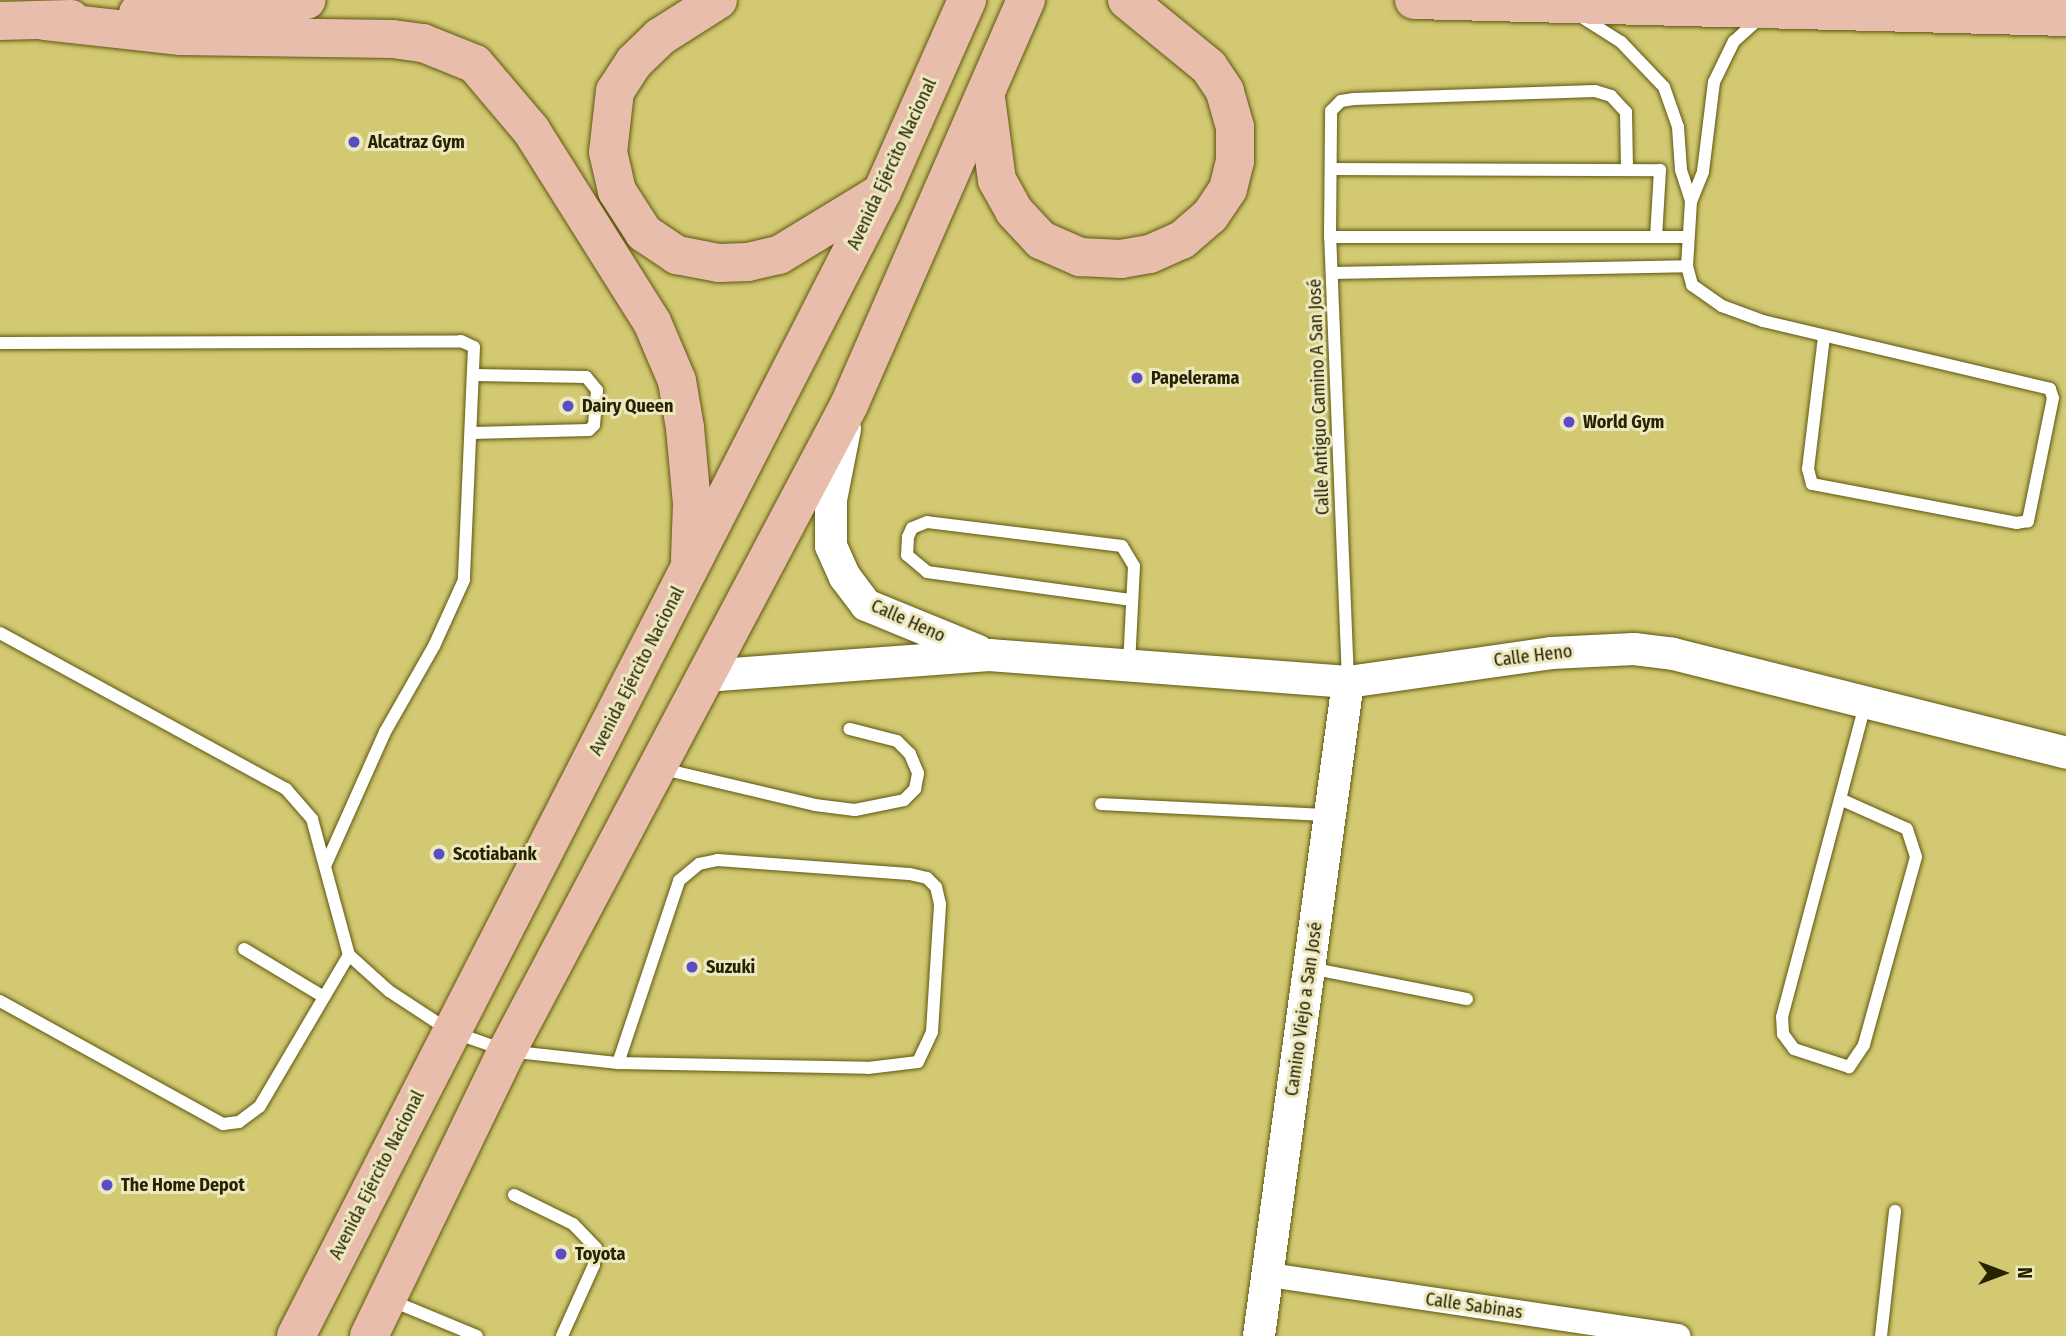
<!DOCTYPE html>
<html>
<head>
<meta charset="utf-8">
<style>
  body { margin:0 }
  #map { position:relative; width:2066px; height:1336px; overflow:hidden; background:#d2c972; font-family:"Fira Sans Condensed",sans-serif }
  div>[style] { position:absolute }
  .roads { filter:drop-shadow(0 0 2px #5e570f) drop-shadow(0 0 2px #5e570f) }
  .service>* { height:12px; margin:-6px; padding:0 6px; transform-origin:6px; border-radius:6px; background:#fff }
  .minor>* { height:24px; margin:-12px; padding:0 12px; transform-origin:12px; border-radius:12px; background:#fff }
  .tertiary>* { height:32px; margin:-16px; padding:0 16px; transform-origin:16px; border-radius:16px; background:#fff }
  .primary>* { height:38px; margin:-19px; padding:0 19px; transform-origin:19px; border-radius:19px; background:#e9bdab }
  .dots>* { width:19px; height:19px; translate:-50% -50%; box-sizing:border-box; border:4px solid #ece8bf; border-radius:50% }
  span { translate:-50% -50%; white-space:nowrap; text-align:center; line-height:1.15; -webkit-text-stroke:6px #ece8bf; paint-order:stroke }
  .poi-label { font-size:18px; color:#272300; font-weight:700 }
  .left { translate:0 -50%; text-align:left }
  .street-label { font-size:18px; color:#272300 }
  .north { position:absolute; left:1968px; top:1238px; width:70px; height:70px; -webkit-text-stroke:5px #ece8bf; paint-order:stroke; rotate:90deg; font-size:19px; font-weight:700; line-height:28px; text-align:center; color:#272300 }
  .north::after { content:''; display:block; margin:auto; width:24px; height:32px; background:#272300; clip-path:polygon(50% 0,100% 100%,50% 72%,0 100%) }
</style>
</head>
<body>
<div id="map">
  <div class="roads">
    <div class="service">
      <i style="left:1580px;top:16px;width:49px;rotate:32.4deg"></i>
      <i style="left:1621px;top:42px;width:62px;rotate:46.3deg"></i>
      <i style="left:1664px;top:87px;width:42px;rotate:70.7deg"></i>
      <i style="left:1678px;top:127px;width:43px;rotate:86deg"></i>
      <i style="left:1681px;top:170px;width:33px;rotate:72deg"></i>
      <i style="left:1761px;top:17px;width:36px;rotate:138deg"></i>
      <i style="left:1734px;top:41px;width:46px;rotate:116deg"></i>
      <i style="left:1714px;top:82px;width:91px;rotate:97deg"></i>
      <i style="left:1703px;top:172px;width:31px;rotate:112deg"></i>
      <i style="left:1691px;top:201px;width:65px;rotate:93.5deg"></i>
      <i style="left:1687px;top:266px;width:20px;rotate:75deg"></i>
      <i style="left:1692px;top:285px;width:37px;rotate:35deg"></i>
      <i style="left:1722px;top:306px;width:44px;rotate:20.1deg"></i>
      <i style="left:1763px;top:321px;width:295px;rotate:13.3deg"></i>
      <i style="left:2050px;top:389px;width:9px;rotate:72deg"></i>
      <i style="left:2053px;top:398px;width:126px;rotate:101.5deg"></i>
      <i style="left:2028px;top:521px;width:11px;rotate:170deg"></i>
      <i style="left:2017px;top:523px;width:209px;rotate:-169.2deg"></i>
      <i style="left:1812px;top:484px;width:16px;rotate:-105deg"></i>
      <i style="left:1808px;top:469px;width:134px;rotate:-83.1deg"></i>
      <i style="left:1331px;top:169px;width:329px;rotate:0.2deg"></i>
      <i style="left:1660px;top:170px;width:67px;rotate:93.4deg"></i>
      <i style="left:1330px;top:237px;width:358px"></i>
      <i style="left:1332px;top:273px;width:355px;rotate:-1.1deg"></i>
      <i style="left:0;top:343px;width:461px;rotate:-0.2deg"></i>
      <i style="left:461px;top:341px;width:14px;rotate:25deg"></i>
      <i style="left:474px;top:347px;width:233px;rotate:92.5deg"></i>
      <i style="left:464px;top:580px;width:72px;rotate:114.4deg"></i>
      <i style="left:434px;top:646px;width:99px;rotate:119.7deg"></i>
      <i style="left:385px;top:732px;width:145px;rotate:114.1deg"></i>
      <i style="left:472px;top:433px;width:117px;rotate:-1.5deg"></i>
      <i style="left:589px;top:430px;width:7px;rotate:-45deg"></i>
      <i style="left:594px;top:425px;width:35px;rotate:-85deg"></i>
      <i style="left:597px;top:390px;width:17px;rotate:-130deg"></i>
      <i style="left:586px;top:377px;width:111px;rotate:-179deg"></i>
      <i style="left:0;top:633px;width:326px;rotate:28.6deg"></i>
      <i style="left:286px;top:789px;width:40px;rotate:49deg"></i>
      <i style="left:312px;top:819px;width:141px;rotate:74.8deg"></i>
      <i style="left:349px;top:955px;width:54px;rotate:42deg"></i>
      <i style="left:389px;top:991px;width:73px;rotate:33.3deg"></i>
      <i style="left:450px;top:1031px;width:60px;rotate:19.3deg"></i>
      <i style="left:507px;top:1051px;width:112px;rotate:6.2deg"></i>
      <i style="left:618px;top:1063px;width:250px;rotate:1.1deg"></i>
      <i style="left:868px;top:1068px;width:50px;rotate:-6.8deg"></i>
      <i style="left:918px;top:1062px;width:33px;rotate:-65deg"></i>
      <i style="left:932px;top:1032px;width:128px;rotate:-86.4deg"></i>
      <i style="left:940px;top:904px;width:17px;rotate:-103deg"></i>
      <i style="left:936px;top:887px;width:13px;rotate:-135deg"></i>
      <i style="left:927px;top:878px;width:18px;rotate:-167deg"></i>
      <i style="left:909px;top:874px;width:192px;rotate:-175.8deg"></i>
      <i style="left:718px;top:860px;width:19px;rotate:168deg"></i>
      <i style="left:699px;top:864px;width:26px;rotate:140deg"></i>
      <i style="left:679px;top:881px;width:192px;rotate:108.5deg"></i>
      <i style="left:1129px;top:665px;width:99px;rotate:-87.1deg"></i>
      <i style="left:1134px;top:566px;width:23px;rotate:-121deg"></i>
      <i style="left:1122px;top:546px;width:196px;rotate:-173deg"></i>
      <i style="left:927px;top:522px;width:16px;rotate:158deg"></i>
      <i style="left:912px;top:528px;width:10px;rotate:114deg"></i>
      <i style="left:908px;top:537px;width:18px;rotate:93deg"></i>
      <i style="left:907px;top:555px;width:26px;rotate:40deg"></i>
      <i style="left:927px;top:572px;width:207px;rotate:7.8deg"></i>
      <i style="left:1348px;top:681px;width:444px;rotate:-92.3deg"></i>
      <i style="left:1330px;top:237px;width:126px;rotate:-89.5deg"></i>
      <i style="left:1331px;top:111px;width:14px;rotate:-45deg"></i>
      <i style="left:1341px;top:101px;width:13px;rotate:-9deg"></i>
      <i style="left:1354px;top:99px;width:241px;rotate:-1.9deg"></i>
      <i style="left:1595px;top:91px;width:17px;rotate:17deg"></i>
      <i style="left:1611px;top:96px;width:22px;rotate:47deg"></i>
      <i style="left:1626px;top:112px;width:56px;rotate:89deg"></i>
      <i style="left:663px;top:769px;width:156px;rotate:13.3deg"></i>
      <i style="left:815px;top:805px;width:40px;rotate:7.1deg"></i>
      <i style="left:855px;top:810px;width:50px;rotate:-11.5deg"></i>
      <i style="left:904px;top:800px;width:16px;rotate:-45deg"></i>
      <i style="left:915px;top:789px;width:16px;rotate:-79deg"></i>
      <i style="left:918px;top:773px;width:21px;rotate:-113deg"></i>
      <i style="left:910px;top:754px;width:18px;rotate:-135deg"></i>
      <i style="left:897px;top:741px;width:49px;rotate:-165.7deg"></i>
      <i style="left:1840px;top:799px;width:73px;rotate:24.1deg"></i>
      <i style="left:1907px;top:829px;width:29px;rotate:72deg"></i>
      <i style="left:1916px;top:857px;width:195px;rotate:105.5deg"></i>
      <i style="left:1864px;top:1045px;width:27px;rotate:124deg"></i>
      <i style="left:1849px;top:1067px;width:58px;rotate:-161.9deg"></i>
      <i style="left:1794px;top:1049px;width:19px;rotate:-126deg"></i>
      <i style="left:1783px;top:1034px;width:17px;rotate:-93deg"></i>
      <i style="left:1782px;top:1017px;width:324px;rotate:-75.1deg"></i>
      <i style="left:1101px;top:804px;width:229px;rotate:2.8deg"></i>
      <i style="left:244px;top:949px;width:93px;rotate:31deg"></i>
      <i style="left:1310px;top:968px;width:160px;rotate:11.2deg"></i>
      <i style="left:0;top:1001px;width:255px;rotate:28.9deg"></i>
      <i style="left:223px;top:1124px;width:16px;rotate:-7deg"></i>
      <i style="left:239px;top:1122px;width:26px;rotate:-37deg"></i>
      <i style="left:260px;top:1106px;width:175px;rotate:-59.5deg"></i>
      <i style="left:514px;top:1195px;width:66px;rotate:26.2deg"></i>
      <i style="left:573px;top:1224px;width:33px;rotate:46deg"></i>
      <i style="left:596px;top:1248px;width:17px;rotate:97deg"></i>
      <i style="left:594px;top:1265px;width:78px;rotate:114.3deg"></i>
      <i style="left:390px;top:1300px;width:94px;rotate:22.5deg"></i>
      <i style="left:1881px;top:1336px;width:126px;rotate:-83.6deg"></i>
    </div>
    <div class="minor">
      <i style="left:1269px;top:1275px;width:414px;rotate:8.5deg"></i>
    </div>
    <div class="tertiary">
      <i style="left:845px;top:429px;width:72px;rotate:101.2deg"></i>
      <i style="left:831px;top:500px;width:46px;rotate:90deg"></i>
      <i style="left:831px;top:546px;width:34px;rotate:66deg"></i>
      <i style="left:845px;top:577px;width:35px;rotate:53deg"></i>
      <i style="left:866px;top:605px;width:121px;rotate:22.3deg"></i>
      <i style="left:705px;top:676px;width:285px;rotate:-4.2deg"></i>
      <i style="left:989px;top:655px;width:360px;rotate:4.3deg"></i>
      <i style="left:1348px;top:682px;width:205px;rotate:-8.1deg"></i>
      <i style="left:1551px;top:653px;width:83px;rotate:-2.8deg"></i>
      <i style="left:1634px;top:649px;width:39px;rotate:7deg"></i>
      <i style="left:1673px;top:654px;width:405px;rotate:14.1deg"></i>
      <i style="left:1259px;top:1336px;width:660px;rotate:-82.25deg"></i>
    </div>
    <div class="primary">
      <i style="left:718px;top:0;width:69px;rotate:147.5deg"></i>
      <i style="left:660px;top:37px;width:36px;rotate:136deg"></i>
      <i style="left:634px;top:62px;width:35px;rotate:123deg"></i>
      <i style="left:615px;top:91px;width:61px;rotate:96.5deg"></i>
      <i style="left:608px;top:152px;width:40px;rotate:77deg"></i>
      <i style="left:617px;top:191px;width:50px;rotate:57.3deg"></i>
      <i style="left:644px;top:233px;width:40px;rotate:34deg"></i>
      <i style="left:677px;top:255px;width:43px;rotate:10.8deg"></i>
      <i style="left:719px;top:263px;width:29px;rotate:-2deg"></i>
      <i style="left:748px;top:262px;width:32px;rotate:-13deg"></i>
      <i style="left:779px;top:255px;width:119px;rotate:-31.3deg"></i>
      <i style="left:1414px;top:0;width:652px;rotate:1.49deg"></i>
      <i style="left:138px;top:13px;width:169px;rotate:-4.4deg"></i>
      <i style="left:0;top:21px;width:71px;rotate:-1.6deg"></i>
      <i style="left:45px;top:21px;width:137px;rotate:6.3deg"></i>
      <i style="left:181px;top:36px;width:212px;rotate:0.8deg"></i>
      <i style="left:393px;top:39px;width:30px;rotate:8deg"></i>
      <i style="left:423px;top:43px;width:56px;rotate:22deg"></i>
      <i style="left:475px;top:64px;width:87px;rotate:49.7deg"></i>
      <i style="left:531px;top:130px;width:227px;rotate:57.8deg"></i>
      <i style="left:652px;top:322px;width:64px;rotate:67deg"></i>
      <i style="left:677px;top:381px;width:48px;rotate:80.3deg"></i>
      <i style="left:685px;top:428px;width:76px;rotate:84.7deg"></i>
      <i style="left:692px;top:504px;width:55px;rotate:92.1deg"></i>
      <i style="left:986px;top:98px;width:83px;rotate:82.4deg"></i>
      <i style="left:997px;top:180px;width:35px;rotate:61deg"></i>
      <i style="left:1014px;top:211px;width:40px;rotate:47deg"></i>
      <i style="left:1041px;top:240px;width:43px;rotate:23.6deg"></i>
      <i style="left:1080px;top:257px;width:41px;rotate:2.8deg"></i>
      <i style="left:1121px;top:259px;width:29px;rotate:-10deg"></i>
      <i style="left:1150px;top:254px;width:35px;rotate:-24deg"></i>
      <i style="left:1182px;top:240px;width:37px;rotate:-41deg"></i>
      <i style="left:1210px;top:216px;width:32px;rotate:-56deg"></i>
      <i style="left:1228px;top:189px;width:29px;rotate:-76deg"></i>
      <i style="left:1235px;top:161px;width:34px;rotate:-90deg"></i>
      <i style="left:1235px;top:127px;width:37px;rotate:-106deg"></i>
      <i style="left:1225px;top:91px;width:29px;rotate:-124deg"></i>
      <i style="left:1209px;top:67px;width:106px;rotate:-140.7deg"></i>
      <i style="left:296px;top:1336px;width:1285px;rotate:-62.88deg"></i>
      <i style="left:882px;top:192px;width:210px;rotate:-66.1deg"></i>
      <i style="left:369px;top:1336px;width:317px;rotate:-64.2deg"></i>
      <i style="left:507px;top:1051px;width:731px;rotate:-62.1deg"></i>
      <i style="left:849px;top:405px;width:442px;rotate:-66.4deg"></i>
    </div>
  </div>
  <div class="dots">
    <i style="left:354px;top:142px;background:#5a4cc4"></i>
    <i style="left:1137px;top:378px;background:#5a4cc4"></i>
    <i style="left:568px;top:406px;background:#5a4cc4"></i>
    <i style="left:1569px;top:422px;background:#5a4cc4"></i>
    <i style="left:439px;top:854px;background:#5a4cc4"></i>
    <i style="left:692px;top:967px;background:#5a4cc4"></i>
    <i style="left:107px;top:1185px;background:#5a4cc4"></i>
    <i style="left:561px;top:1254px;background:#5a4cc4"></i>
  </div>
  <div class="poi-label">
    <span class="left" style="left:368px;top:142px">Alcatraz Gym</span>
    <span class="left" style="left:1151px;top:378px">Papelerama</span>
    <span class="left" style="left:582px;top:406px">Dairy Queen</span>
    <span class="left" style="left:1583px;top:422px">World Gym</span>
    <span class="left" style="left:453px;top:854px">Scotiabank</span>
    <span class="left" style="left:706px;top:967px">Suzuki</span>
    <span class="left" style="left:121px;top:1185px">The Home Depot</span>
    <span class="left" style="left:575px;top:1254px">Toyota</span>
  </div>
  <div class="street-label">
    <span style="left:892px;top:164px;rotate:-65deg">Avenida Ejército Nacional</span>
    <span style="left:1319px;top:397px;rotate:-92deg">Calle Antiguo Camino A San José</span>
    <span style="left:908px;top:621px;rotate:24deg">Calle Heno</span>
    <span style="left:1533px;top:656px;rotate:-7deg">Calle Heno</span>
    <span style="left:637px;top:671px;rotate:-63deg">Avenida Ejército Nacional</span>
    <span style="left:1304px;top:1009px;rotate:-82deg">Camino Viejo a San José</span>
    <span style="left:377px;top:1175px;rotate:-63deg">Avenida Ejército Nacional</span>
    <span style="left:1474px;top:1306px;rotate:8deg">Calle Sabinas</span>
  </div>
  <div class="north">N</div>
</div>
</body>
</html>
